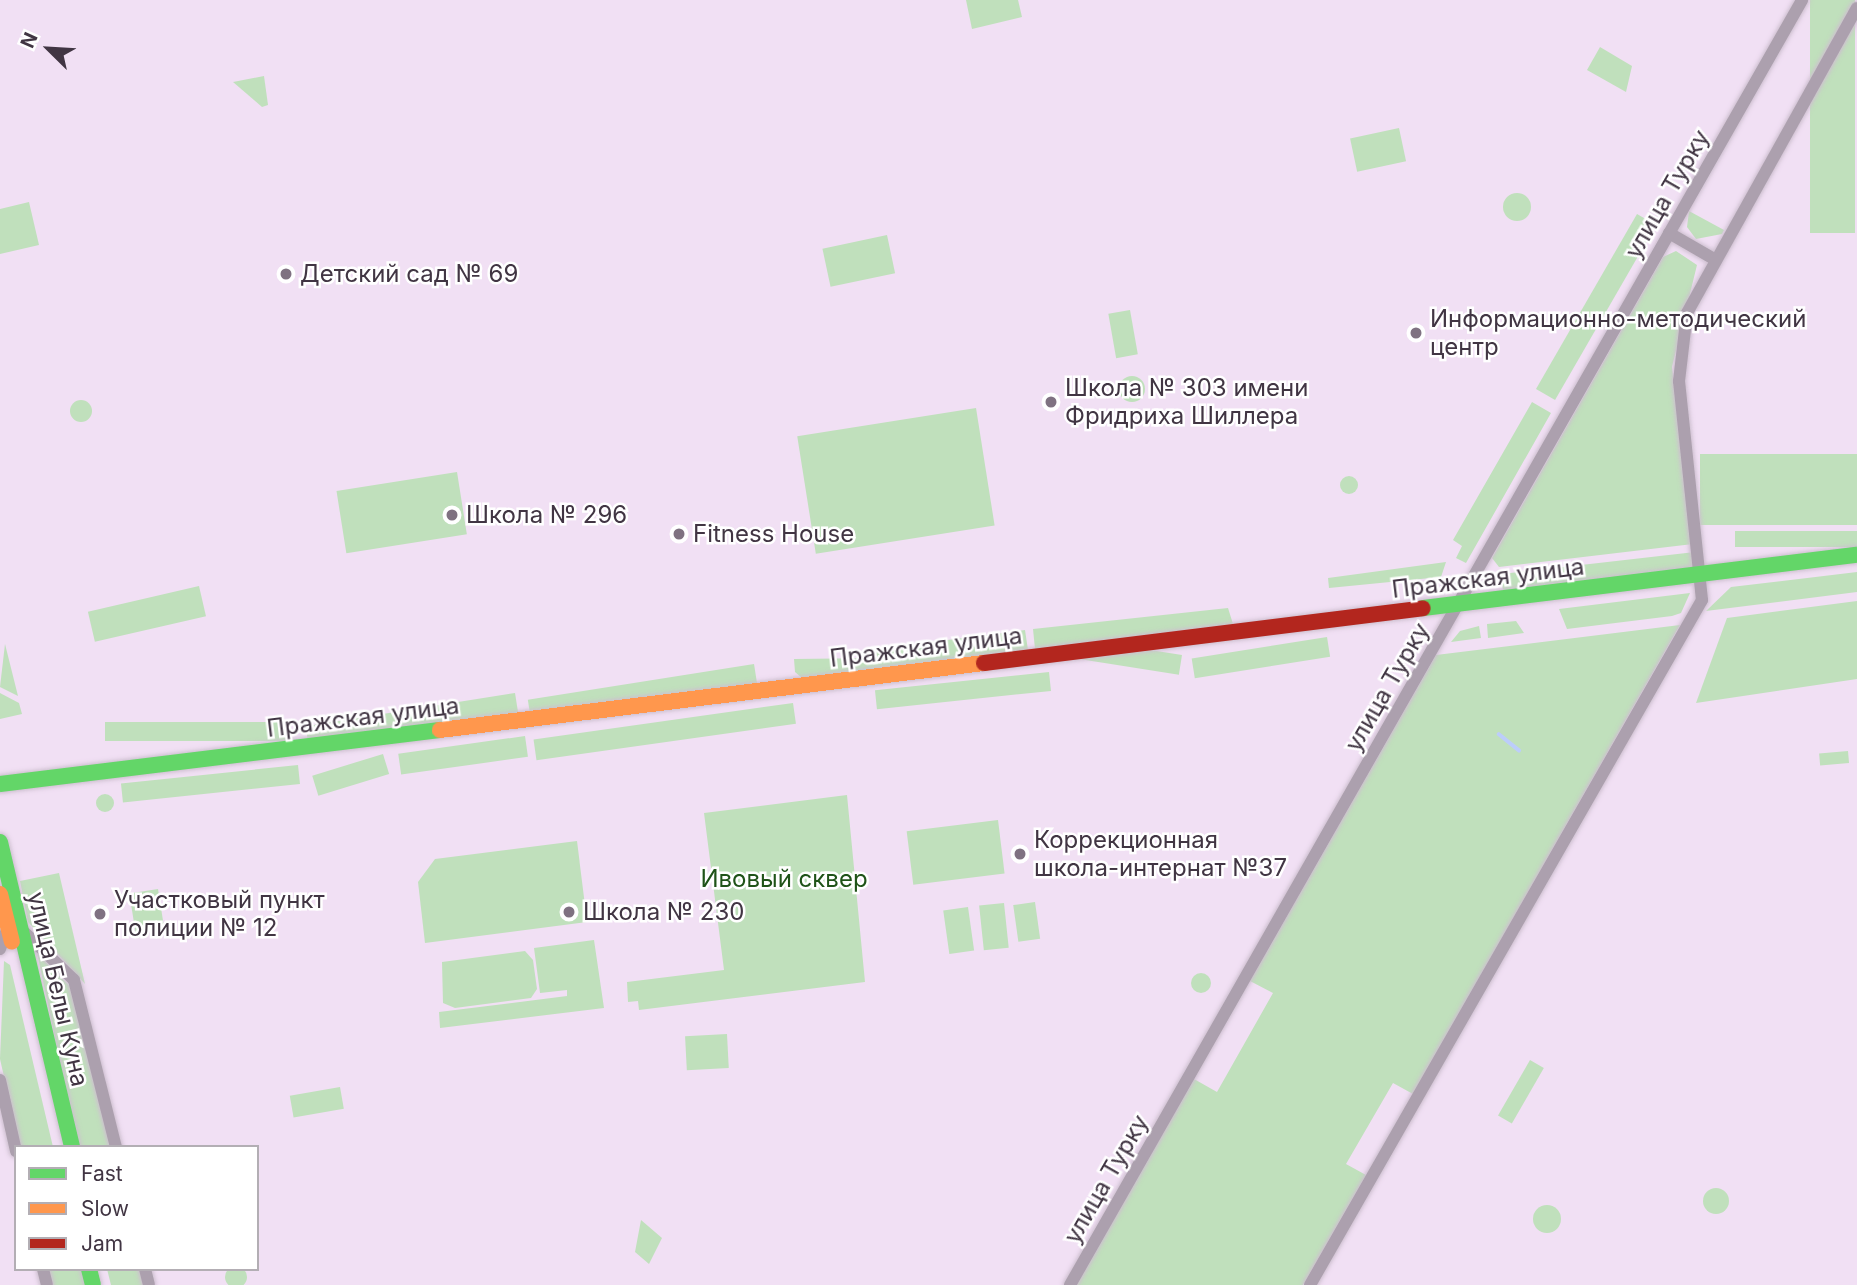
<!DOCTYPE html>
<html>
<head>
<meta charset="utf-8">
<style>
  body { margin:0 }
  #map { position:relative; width:1857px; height:1285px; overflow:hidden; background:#f1e0f4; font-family:Inter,sans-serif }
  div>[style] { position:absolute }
  .green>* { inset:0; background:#c0e0bc; transform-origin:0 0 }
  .round { border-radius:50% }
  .stream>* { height:3.5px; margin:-1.75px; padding:0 1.75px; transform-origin:1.75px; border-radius:1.75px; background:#bccdfb }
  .roads { filter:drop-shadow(0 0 2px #cdbfcf) drop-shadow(0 0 2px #cdbfcf) }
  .street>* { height:12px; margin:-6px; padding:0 6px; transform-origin:6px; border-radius:6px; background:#aca0ae }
  .fast>* { height:16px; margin:-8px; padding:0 8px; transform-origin:8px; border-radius:8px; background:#63d668 }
  .slow>* { height:16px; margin:-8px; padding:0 8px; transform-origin:8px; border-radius:8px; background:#ff974d }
  .jam>* { height:16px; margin:-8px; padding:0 8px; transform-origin:8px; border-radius:8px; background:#b3261e }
  .dots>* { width:19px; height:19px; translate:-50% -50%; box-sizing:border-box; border:4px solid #fff; border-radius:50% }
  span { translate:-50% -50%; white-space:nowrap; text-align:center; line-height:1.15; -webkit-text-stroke:5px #fff; paint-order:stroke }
  .street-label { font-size:24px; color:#413543 }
  .poi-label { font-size:24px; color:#413543 }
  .left { translate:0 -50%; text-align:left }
  .park-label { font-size:24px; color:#1f5318 }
  .legend { position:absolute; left:14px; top:1145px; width:245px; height:126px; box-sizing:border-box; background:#fff; border:2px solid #b3aeb4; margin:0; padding:9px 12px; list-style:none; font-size:21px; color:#413543 }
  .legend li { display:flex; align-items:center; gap:14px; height:35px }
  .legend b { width:35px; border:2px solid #b3aeb4 }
  .north { position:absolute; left:14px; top:14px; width:70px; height:70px; -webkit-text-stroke:5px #fff; paint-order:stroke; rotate:294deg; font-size:19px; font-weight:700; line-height:28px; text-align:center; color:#413543 }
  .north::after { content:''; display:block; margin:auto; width:24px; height:32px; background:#413543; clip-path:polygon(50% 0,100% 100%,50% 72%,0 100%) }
</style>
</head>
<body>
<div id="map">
  <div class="green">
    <i style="clip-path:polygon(966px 0,1018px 0,1022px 17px,972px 29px)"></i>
    <i style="left:1810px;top:0;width:45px;height:233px"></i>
    <i style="clip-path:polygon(1600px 47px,1632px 66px,1626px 92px,1587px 70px)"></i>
    <i style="clip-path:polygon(264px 76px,268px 105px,262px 107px,233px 82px)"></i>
    <i style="left:1399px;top:128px;width:34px;height:50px;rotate:78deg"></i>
    <i class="round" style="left:1503px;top:193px;width:28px;height:28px"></i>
    <i style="clip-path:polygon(29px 202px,39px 245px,0 254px,0 209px)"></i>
    <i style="clip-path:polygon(1689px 211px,1724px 230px,1722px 234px,1696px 239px,1687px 227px)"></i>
    <i style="left:1637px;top:214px;width:22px;height:202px;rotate:30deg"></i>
    <i style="left:887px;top:235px;width:39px;height:66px;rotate:78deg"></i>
    <i style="clip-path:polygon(1676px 251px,1697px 265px,1672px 367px,1693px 544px,1499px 567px,1492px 558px,1663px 257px)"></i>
    <i style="left:1130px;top:310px;width:45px;height:22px;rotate:80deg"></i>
    <i class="round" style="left:1119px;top:376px;width:26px;height:26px"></i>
    <i class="round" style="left:70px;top:400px;width:22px;height:22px"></i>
    <i style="clip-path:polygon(1532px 402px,1551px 413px,1466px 563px,1456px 558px,1462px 546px,1453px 540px)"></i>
    <i style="left:976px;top:408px;width:119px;height:181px;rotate:81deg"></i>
    <i style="left:1857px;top:454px;width:71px;height:157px;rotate:90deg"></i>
    <i style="left:457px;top:472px;width:63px;height:122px;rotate:81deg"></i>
    <i class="round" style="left:1340px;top:476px;width:18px;height:18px"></i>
    <i style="left:1857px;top:531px;width:16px;height:122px;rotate:90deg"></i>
    <i style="clip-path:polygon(1695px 552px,1693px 567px,1503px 591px,1501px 574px)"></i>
    <i style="clip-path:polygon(1446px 562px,1441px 577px,1329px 588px,1328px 578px)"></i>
    <i style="clip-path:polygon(1857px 572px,1857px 592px,1706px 611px,1731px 587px)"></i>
    <i style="left:199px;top:586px;width:31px;height:114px;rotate:77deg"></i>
    <i style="clip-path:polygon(1690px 593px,1681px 613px,1672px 616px,1567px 629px,1559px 609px)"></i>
    <i style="clip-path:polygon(1857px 601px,1857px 679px,1696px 703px,1727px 618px)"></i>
    <i style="clip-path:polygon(1228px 608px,1233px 624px,1035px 649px,1033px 629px)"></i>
    <i style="clip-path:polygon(1516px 621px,1524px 633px,1488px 638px,1487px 624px)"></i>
    <i style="clip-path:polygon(1680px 625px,1413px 1094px,1393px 1083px,1346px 1164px,1366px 1175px,1303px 1285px,1076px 1285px,1194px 1079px,1217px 1092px,1273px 993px,1250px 981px,1436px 655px)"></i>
    <i style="clip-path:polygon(1479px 626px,1481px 638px,1451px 642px,1460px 631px)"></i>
    <i style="clip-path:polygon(1025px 630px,1028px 650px,802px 678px,795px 672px,794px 659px,877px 658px,876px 649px)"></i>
    <i style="left:1327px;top:637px;width:20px;height:137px;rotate:81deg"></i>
    <i style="clip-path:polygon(5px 644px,18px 696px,0 687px)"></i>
    <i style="left:1182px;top:655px;width:20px;height:125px;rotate:99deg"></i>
    <i style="left:754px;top:664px;width:20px;height:229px;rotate:81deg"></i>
    <i style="left:1049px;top:672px;width:19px;height:175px;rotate:84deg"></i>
    <i style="clip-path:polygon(0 693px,19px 703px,22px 714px,0 719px)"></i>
    <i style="left:515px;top:693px;width:20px;height:212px;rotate:81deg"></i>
    <i style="left:793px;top:703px;width:21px;height:262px;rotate:82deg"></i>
    <i style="left:290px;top:722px;width:19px;height:185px;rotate:90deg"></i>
    <i style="left:525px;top:736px;width:21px;height:128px;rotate:82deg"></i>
    <i style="left:1848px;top:751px;width:12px;height:29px;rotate:85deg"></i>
    <i style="left:383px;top:754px;width:21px;height:74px;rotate:73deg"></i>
    <i style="left:298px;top:765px;width:19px;height:178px;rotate:84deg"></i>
    <i class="round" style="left:96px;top:794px;width:18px;height:18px"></i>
    <i style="clip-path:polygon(847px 795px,865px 982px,639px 1010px,638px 1001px,628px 1002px,627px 982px,724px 970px,704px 813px)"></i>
    <i style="left:998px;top:820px;width:54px;height:92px;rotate:83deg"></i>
    <i style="clip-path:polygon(577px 841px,587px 922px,425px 943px,418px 882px,435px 859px)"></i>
    <i style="clip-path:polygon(59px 873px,85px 984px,28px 922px,20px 881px)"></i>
    <i style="left:158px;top:889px;width:39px;height:29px;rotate:81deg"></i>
    <i style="left:1035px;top:902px;width:37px;height:22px;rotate:82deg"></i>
    <i style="left:1004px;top:903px;width:45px;height:25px;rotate:84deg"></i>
    <i style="left:968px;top:907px;width:44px;height:25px;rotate:82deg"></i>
    <i style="clip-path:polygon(594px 940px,604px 1008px,440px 1028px,439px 1012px,567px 996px,567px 990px,540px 993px,534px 948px)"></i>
    <i style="clip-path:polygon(525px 951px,533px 960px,537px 989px,531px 998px,455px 1008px,443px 1003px,442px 962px)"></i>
    <i style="clip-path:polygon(37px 953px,70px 986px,111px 1147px,78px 1147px)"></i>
    <i style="clip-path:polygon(4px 961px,10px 965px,53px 1147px,20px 1147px,0 1059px)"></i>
    <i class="round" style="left:1191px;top:973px;width:20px;height:20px"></i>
    <i style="left:727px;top:1034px;width:34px;height:42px;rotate:87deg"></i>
    <i style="left:1530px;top:1060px;width:16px;height:64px;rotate:30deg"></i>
    <i style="left:340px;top:1087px;width:22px;height:51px;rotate:80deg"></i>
    <i class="round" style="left:1703px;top:1188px;width:26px;height:26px"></i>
    <i class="round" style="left:1533px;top:1205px;width:28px;height:28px"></i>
    <i style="clip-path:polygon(641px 1220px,662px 1238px,649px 1264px,635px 1252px)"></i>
    <i class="round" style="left:225px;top:1266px;width:22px;height:22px"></i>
    <i style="clip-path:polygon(49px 1269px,82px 1269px,86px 1285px,53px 1285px)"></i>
    <i style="clip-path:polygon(107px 1269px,139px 1269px,143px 1285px,111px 1285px)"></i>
  </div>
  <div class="stream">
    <i style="left:1499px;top:734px;width:26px;rotate:39deg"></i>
  </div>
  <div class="roads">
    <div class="street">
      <i style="left:1669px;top:233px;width:52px;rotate:30deg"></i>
      <i style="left:22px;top:930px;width:72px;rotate:43.9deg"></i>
      <i style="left:74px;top:980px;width:172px;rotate:75.9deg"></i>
      <i style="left:0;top:949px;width:23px;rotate:-70deg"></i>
      <i style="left:0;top:1080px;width:73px;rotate:77.3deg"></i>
      <i style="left:43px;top:1269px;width:16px;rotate:76deg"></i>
      <i style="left:145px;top:1269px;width:16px;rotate:76deg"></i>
      <i style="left:1070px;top:1285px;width:1479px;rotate:-60.33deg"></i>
      <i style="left:1310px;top:1285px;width:789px;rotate:-60.22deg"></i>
      <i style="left:1702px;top:600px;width:220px;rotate:-96deg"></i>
      <i style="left:1679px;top:381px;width:68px;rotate:-83.3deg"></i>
      <i style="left:1687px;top:313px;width:349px;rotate:-60.9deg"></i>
    </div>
    <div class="fast">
      <i style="left:1423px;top:608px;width:437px;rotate:-7deg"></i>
      <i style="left:0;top:784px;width:443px;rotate:-7deg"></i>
      <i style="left:0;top:842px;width:313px;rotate:76.7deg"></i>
      <i style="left:89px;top:1269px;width:16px;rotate:76deg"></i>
    </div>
    <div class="slow">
      <i style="left:440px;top:730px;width:548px;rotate:-7.02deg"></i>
      <i style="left:0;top:894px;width:49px;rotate:76deg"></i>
    </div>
    <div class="jam">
      <i style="left:984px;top:663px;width:442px;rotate:-7.1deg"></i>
    </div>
  </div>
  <div class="dots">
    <i style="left:286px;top:274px;background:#7f7181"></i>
    <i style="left:1416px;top:333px;background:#7f7181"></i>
    <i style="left:1051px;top:402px;background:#7f7181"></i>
    <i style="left:452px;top:515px;background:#7f7181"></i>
    <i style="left:679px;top:534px;background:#7f7181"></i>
    <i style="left:1020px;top:854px;background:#7f7181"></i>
    <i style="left:569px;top:912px;background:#7f7181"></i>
    <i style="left:100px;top:914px;background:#7f7181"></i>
  </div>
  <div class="street-label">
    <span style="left:1667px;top:194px;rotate:-60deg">улица Турку</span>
    <span style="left:1488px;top:578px;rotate:-7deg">Пражская улица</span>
    <span style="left:926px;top:647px;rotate:-7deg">Пражская улица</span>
    <span style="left:1387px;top:687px;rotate:-60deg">улица Турку</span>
    <span style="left:363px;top:717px;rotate:-7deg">Пражская улица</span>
    <span style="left:58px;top:989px;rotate:77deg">улица Белы Куна</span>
    <span style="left:1106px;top:1179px;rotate:-60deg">улица Турку</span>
  </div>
  <div class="poi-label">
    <span class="left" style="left:300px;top:274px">Детский сад № 69</span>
    <span class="left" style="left:1430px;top:333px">Информационно-методический<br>центр</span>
    <span class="left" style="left:1065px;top:402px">Школа № 303 имени<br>Фридриха Шиллера</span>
    <span class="left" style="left:466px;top:515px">Школа № 296</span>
    <span class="left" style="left:693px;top:534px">Fitness House</span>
    <span class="left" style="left:1034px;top:854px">Коррекционная<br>школа-интернат №37</span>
    <span class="left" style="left:114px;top:914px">Участковый пункт<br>полиции № 12</span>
    <span class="left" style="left:583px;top:912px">Школа № 230</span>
  </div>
  <div class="park-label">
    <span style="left:784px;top:879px">Ивовый сквер</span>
  </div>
  <ul class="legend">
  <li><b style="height:9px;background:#63d668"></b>Fast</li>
  <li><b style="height:9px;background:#ff974d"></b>Slow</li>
  <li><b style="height:9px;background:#b3261e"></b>Jam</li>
  </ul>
  <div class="north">N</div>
</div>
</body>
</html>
